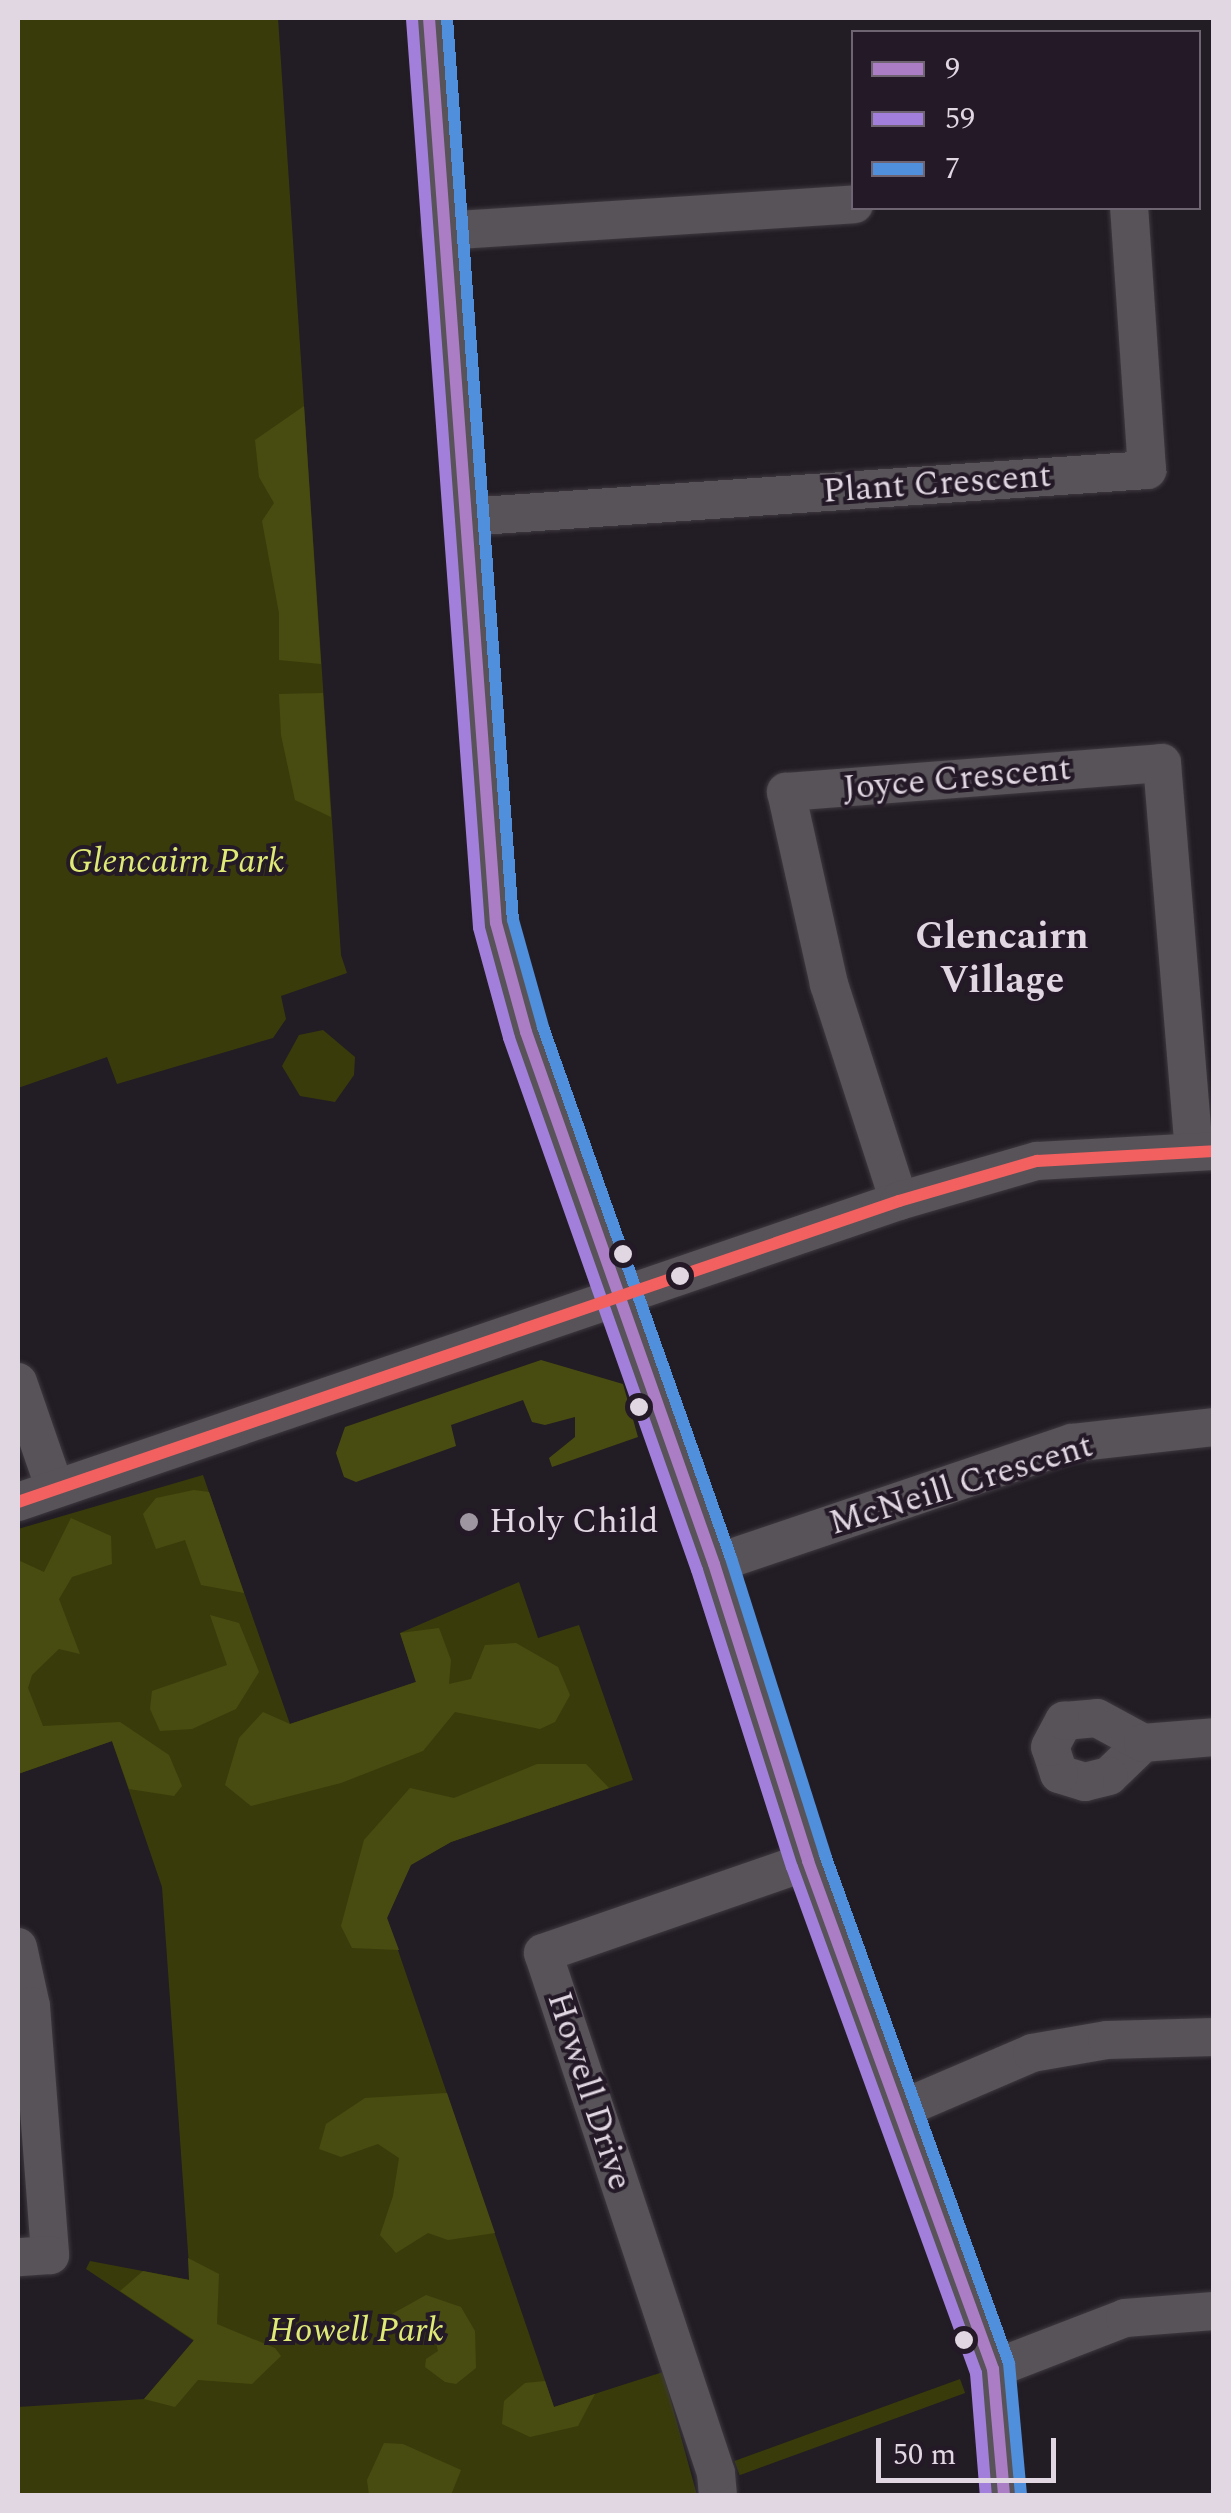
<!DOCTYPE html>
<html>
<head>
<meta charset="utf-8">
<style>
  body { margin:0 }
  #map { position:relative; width:1231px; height:2513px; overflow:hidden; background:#221c24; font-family:Spectral,serif }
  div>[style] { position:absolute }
  .green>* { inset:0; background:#393c0a; transform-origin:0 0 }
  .forest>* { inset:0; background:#494c10 }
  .roads { filter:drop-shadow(0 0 2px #3e3940) drop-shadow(0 0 2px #3e3940) }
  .minor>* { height:38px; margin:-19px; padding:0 19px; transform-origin:19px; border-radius:19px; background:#575358 }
  .bus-1>* { height:12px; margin:-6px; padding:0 6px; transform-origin:6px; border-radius:6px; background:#aa7dc4 }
  .bus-2>* { height:12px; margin:-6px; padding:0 6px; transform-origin:6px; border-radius:6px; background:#a17fda }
  .bus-3>* { height:12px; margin:-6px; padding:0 6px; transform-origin:6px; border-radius:6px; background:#508fdc }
  .bus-4>* { height:12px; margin:-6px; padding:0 6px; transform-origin:6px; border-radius:6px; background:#f26060 }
  .dots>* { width:28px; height:28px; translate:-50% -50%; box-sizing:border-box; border:5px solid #241927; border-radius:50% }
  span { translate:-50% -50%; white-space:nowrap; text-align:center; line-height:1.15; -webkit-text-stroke:8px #241927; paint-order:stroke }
  .street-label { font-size:35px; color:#e0d7e2 }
  .park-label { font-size:35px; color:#deea75; font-style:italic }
  .poi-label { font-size:35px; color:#e0d7e2 }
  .left { translate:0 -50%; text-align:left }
  .neighbourhood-label { font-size:38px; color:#e0d7e2; font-weight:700 }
  .frame { position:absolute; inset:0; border:20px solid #e0d7e2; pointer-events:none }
  .legend { position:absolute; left:851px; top:30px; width:350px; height:180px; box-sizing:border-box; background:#241927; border:2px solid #6f6572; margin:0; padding:12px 18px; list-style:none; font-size:30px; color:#e0d7e2 }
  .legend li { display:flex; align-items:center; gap:20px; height:50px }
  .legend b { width:50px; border:2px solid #6f6572 }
  .scale { position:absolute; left:876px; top:2438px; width:180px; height:45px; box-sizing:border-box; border:5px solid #e0d7e2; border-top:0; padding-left:12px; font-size:30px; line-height:35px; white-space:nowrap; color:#e0d7e2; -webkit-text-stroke:8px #241927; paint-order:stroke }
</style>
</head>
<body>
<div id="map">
  <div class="green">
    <i style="clip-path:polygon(18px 18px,278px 18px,341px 955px,347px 973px,281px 996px,286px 1019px,273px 1038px,117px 1084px,107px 1057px,18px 1088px)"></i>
    <i style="clip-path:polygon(323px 1030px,355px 1057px,354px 1075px,335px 1102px,300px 1096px,282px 1066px,299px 1035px)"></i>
    <i style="clip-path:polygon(203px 1475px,290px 1724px,416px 1682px,400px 1633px,519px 1582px,538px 1638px,579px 1625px,633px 1780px,451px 1842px,410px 1865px,387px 1918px,554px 2407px,663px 2372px,697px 2495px,18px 2496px,18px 2407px,144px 2399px,194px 2341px,86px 2269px,90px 2261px,190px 2280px,162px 1887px,112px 1741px,18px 1774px,18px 1529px)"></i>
    <i style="left:960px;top:2379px;width:15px;height:240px;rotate:70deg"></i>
  </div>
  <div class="forest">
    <i style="clip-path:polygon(304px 406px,321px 664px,279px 660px,279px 613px,262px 521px,274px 503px,259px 477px,255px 440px)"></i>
    <i style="clip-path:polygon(323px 693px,331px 817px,295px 800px,281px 735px,279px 694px)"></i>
    <i style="clip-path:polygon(541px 1360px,623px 1384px,638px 1437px,552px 1467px,549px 1458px,575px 1437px,575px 1417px,545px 1425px,532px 1422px,523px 1400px,451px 1425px,456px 1446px,356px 1482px,344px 1477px,336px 1453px,345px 1427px)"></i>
    <i style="clip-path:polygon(194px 1490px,209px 1492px,244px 1593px,201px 1585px,185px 1540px,156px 1549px,143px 1514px,156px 1498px)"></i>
    <i style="clip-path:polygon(71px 1518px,111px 1536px,112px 1564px,72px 1577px,59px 1599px,80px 1654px,59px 1649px,32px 1675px,28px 1688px,43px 1726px,120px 1722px,169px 1755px,182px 1786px,174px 1796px,129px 1789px,112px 1741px,18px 1774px,18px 1560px,44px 1572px)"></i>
    <i style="clip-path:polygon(210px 1615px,239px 1623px,259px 1672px,236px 1709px,192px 1729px,160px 1731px,150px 1709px,152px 1691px,227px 1665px)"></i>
    <i style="clip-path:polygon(439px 1628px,451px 1660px,449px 1684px,471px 1679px,485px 1645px,516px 1643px,558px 1667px,570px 1695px,555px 1722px,540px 1729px,455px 1712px,423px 1751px,341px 1783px,251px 1806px,225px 1785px,239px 1738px,263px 1712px,290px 1724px,416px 1682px,400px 1633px)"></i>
    <i style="clip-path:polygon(537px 1764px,586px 1764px,609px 1788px,451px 1842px,411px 1865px,387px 1918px,399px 1950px,352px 1948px,341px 1926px,364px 1840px,410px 1788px,454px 1798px)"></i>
    <i style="clip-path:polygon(447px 2093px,495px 2233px,448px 2240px,428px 2233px,396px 2253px,380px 2235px,393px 2196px,399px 2158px,378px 2144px,341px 2157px,319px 2149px,326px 2124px,365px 2098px)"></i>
    <i style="clip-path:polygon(188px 2258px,219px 2274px,217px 2324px,275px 2348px,281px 2356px,252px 2384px,198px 2380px,175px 2407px,144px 2399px,194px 2340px,120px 2291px,143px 2271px,189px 2280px)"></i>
    <i style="clip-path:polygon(426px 2295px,461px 2307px,475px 2331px,476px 2368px,456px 2384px,445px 2382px,425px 2367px,426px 2359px,438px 2351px,435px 2338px,424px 2332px,412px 2339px,388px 2329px,392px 2314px)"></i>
    <i style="clip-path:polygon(545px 2381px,554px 2407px,595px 2394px,578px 2426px,530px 2437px,502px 2424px,504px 2401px,525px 2383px)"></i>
    <i style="clip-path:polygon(384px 2443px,403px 2444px,461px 2470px,451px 2495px,369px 2495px,367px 2480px)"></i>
  </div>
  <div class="roads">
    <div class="minor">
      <i style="left:429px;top:18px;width:907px;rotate:85.77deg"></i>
      <i style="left:496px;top:923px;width:113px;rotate:74.6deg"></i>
      <i style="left:526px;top:1032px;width:564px;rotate:70.54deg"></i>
      <i style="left:714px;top:1564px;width:312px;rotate:72.4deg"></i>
      <i style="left:808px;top:1861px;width:541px;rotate:69.99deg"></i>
      <i style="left:993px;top:2369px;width:127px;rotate:85deg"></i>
      <i style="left:442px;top:231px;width:413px;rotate:-3.7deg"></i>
      <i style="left:465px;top:517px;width:684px;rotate:-3.94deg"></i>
      <i style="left:1147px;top:470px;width:263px;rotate:-93.9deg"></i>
      <i style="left:899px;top:1201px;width:228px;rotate:-107.9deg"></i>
      <i style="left:829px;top:984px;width:197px;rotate:-102.6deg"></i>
      <i style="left:786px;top:792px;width:377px;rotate:-4.4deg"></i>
      <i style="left:1162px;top:763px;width:390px;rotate:85.3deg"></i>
      <i style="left:18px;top:1382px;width:113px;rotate:70.9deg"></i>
      <i style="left:18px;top:1502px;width:931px;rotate:-18.86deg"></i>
      <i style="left:899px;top:1201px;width:144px;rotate:-16.2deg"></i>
      <i style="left:1037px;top:1161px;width:177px;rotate:-3.2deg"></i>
      <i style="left:714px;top:1564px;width:378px;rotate:-18.7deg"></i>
      <i style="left:1072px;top:1443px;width:143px;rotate:-6.4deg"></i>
      <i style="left:1143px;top:1743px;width:47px;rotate:135.9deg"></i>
      <i style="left:1109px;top:1776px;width:25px;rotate:166deg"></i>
      <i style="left:1085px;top:1782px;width:27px;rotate:-163deg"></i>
      <i style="left:1059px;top:1774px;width:28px;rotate:-108deg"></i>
      <i style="left:1050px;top:1747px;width:30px;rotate:-62deg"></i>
      <i style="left:1064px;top:1721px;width:33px;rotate:-5deg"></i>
      <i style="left:1097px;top:1718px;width:52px;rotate:28.5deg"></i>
      <i style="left:1143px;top:1743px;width:71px;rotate:-4.8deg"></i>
      <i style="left:18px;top:1947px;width:60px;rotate:77.6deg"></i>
      <i style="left:31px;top:2006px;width:250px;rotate:85.6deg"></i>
      <i style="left:50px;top:2255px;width:32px;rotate:176deg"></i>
      <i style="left:897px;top:2111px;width:147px;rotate:-23.2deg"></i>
      <i style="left:1032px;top:2053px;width:76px;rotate:-9.8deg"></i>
      <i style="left:1107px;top:2040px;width:107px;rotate:-1.6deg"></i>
      <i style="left:993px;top:2369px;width:142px;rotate:-21.1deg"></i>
      <i style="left:1125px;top:2318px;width:89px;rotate:-4.5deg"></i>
      <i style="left:718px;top:2496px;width:23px;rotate:-95deg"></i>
      <i style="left:716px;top:2473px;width:548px;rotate:-108.4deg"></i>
      <i style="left:543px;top:1953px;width:281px;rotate:-19.1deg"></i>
    </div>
  </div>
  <div class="bus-1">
    <i style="left:429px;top:18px;width:907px;rotate:85.77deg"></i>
    <i style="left:496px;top:923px;width:113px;rotate:74.6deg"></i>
    <i style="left:526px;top:1032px;width:564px;rotate:70.54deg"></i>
    <i style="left:714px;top:1564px;width:312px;rotate:72.4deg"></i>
    <i style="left:808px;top:1861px;width:541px;rotate:69.99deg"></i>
    <i style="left:993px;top:2369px;width:127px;rotate:85deg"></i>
  </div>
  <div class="bus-2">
    <i style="left:412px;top:19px;width:911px;rotate:85.78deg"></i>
    <i style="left:479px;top:928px;width:114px;rotate:74.7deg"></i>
    <i style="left:509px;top:1038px;width:564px;rotate:70.54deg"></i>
    <i style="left:697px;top:1570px;width:312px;rotate:72.3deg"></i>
    <i style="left:792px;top:1867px;width:538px;rotate:70.02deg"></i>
    <i style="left:976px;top:2373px;width:123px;rotate:85.4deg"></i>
  </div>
  <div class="bus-3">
    <i style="left:447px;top:18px;width:904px;rotate:85.82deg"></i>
    <i style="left:513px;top:920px;width:111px;rotate:74.3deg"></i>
    <i style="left:543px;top:1027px;width:563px;rotate:70.5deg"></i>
    <i style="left:731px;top:1558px;width:312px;rotate:72.4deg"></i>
    <i style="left:825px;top:1855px;width:540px;rotate:70.09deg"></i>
    <i style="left:1009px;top:2363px;width:132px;rotate:84.8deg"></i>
  </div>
  <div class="bus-4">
    <i style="left:18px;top:1502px;width:931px;rotate:-18.86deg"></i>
    <i style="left:899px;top:1201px;width:144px;rotate:-16.2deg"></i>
    <i style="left:1037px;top:1161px;width:177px;rotate:-3.2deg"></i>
  </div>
  <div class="dots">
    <i style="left:623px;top:1254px;background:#e0d7e2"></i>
    <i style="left:680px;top:1276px;background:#e0d7e2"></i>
    <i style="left:639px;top:1407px;background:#e0d7e2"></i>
    <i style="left:469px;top:1522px;background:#9e96a0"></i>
    <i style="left:964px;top:2340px;background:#e0d7e2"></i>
  </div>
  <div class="street-label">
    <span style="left:937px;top:484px;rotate:-4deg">Plant Crescent</span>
    <span style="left:957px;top:779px;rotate:-5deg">Joyce Crescent</span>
    <span style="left:961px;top:1485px;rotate:-17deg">McNeill Crescent</span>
    <span style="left:589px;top:2091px;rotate:72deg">Howell Drive</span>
  </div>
  <div class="park-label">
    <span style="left:176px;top:862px">Glencairn Park</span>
    <span style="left:356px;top:2331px">Howell Park</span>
  </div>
  <div class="poi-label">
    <span class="left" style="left:489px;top:1522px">Holy Child</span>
  </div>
  <div class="neighbourhood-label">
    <span style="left:1002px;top:960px">Glencairn<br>Village</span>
  </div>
  <div class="frame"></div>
  <ul class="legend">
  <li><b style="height:12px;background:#aa7dc4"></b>9</li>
  <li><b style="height:12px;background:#a17fda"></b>59</li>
  <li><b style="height:12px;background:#508fdc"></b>7</li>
  </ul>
  <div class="scale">50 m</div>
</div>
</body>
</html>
